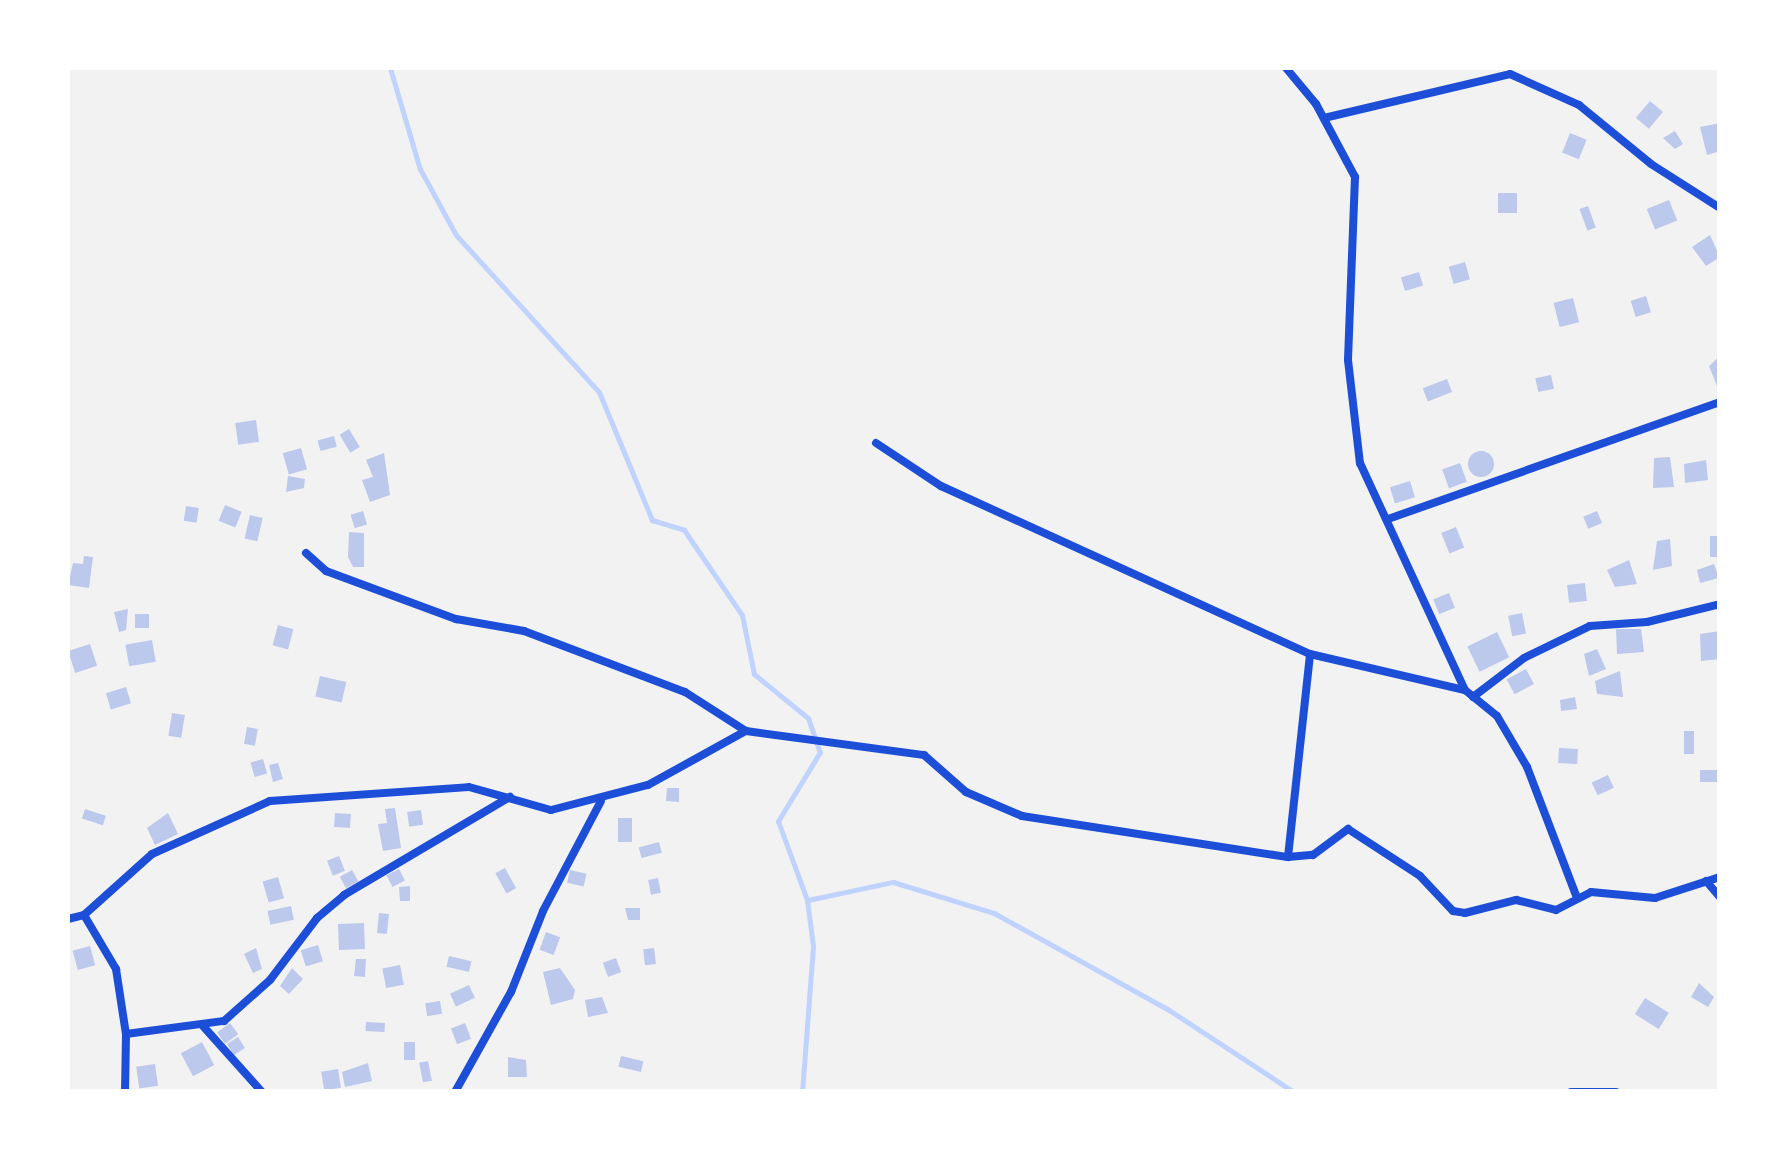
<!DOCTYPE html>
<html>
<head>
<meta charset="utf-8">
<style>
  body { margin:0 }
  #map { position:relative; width:1787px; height:1159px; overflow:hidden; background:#f2f2f2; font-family:Barlow,sans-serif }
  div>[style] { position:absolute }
  .stream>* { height:5px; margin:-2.5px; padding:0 2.5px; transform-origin:2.5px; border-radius:2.5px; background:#bfd3fe }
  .building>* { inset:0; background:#bdc9ec; transform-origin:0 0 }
  .round { border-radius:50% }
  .minor>* { height:8px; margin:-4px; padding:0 4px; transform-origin:4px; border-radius:4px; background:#1d4ed8 }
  span { translate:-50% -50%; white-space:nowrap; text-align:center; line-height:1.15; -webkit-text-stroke:8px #fff; paint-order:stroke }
  .frame { position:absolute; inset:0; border:70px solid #fff; pointer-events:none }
</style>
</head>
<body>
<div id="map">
  <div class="stream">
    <i style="left:390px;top:68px;width:105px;rotate:73.5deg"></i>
    <i style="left:420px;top:169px;width:75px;rotate:61.4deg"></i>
    <i style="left:456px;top:235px;width:212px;rotate:47.7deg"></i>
    <i style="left:599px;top:392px;width:139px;rotate:67.5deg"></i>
    <i style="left:652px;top:520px;width:34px;rotate:17deg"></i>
    <i style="left:684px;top:530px;width:103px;rotate:55.7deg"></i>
    <i style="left:742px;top:615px;width:60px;rotate:78.5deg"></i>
    <i style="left:754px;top:674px;width:70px;rotate:39.2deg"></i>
    <i style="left:808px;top:718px;width:36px;rotate:71deg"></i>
    <i style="left:820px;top:752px;width:81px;rotate:121.3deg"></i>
    <i style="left:778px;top:821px;width:84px;rotate:69.8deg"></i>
    <i style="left:807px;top:900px;width:46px;rotate:82.6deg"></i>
    <i style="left:813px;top:946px;width:146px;rotate:94.3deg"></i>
    <i style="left:808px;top:900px;width:87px;rotate:-12deg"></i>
    <i style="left:893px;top:882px;width:106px;rotate:17.1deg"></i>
    <i style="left:994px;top:913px;width:200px;rotate:29deg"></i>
    <i style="left:1169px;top:1010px;width:149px;rotate:33.3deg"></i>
  </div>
  <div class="building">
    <i style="left:1650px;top:101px;width:17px;height:22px;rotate:40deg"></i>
    <i style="clip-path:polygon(1720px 123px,1720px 151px,1707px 155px,1700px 127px)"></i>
    <i style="clip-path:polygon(1675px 131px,1683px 144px,1675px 149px,1663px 138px)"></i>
    <i style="left:1570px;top:133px;width:18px;height:21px;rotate:22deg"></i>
    <i style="left:1498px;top:193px;width:19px;height:20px"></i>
    <i style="left:1669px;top:200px;width:22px;height:24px;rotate:68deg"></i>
    <i style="left:1588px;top:206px;width:23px;height:9px;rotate:70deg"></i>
    <i style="clip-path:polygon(1710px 235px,1720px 257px,1706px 266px,1692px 247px)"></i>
    <i style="left:1465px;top:262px;width:18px;height:17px;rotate:74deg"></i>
    <i style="left:1419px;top:272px;width:14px;height:19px;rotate:73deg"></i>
    <i style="left:1646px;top:296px;width:17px;height:16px;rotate:73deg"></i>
    <i style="left:1573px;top:298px;width:25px;height:20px;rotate:76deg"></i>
    <i style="clip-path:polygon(1720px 356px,1720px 391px,1719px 391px,1709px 366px)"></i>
    <i style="left:1551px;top:375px;width:14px;height:16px;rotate:78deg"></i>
    <i style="left:1447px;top:379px;width:14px;height:26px;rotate:69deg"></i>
    <i style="left:256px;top:420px;width:22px;height:21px;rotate:82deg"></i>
    <i style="left:349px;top:429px;width:21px;height:11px;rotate:59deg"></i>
    <i style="left:334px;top:436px;width:11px;height:17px;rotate:75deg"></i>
    <i style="left:301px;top:448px;width:22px;height:19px;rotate:74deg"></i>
    <i class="round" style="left:1468px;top:451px;width:26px;height:26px"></i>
    <i style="clip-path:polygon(384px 453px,390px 495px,370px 502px,362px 480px,373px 477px,366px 460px)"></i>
    <i style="clip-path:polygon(1670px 457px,1674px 487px,1653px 488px,1654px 458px)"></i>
    <i style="clip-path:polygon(1706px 460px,1708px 480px,1685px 483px,1684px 464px)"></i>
    <i style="left:1460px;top:463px;width:20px;height:19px;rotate:70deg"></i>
    <i style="clip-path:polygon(288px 476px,305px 479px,304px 488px,286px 492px)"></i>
    <i style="left:1410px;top:481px;width:17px;height:21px;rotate:73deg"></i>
    <i style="left:225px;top:505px;width:18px;height:17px;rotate:22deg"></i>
    <i style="left:186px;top:506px;width:13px;height:15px;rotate:9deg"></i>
    <i style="left:363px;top:511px;width:14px;height:13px;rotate:73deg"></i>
    <i style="left:1597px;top:511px;width:13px;height:15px;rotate:67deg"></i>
    <i style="left:250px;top:515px;width:13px;height:24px;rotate:13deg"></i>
    <i style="left:1456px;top:527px;width:22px;height:16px;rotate:68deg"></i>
    <i style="clip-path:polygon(349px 532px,364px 533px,364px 567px,353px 567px,348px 557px)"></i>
    <i style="left:1710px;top:536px;width:10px;height:21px"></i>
    <i style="clip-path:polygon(1670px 539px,1672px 566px,1653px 570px,1657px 541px)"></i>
    <i style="clip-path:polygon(84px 556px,93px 557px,89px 588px,68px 585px,73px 563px,83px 564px)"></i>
    <i style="clip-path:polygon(1629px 560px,1637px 584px,1615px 587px,1607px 570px)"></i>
    <i style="clip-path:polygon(1714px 564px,1719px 578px,1700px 583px,1697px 570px)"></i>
    <i style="left:1585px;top:583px;width:18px;height:18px;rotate:84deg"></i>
    <i style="left:1449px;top:593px;width:16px;height:17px;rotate:68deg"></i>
    <i style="clip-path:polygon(128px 609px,126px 630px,119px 632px,114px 612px)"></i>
    <i style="left:1522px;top:613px;width:21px;height:14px;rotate:79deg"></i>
    <i style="left:135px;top:614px;width:14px;height:14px"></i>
    <i style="left:278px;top:625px;width:16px;height:21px;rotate:15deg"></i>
    <i style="clip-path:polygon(1616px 629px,1641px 629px,1644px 652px,1617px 654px)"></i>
    <i style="clip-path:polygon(1720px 631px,1720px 659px,1701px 661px,1700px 634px)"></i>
    <i style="left:1497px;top:632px;width:28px;height:33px;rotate:64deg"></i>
    <i style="left:152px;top:640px;width:22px;height:27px;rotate:80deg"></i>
    <i style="left:90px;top:644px;width:23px;height:23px;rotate:72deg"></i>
    <i style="clip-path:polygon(1597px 649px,1606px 669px,1589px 676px,1584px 654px)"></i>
    <i style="left:1526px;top:669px;width:17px;height:22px;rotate:62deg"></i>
    <i style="clip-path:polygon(1620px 671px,1623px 697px,1597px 694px,1595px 681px)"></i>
    <i style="left:320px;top:676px;width:27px;height:21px;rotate:13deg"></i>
    <i style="left:126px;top:687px;width:17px;height:21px;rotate:73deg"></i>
    <i style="clip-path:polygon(1575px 697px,1577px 709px,1561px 711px,1560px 700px)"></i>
    <i style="left:172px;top:713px;width:13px;height:23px;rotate:9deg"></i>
    <i style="left:247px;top:727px;width:11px;height:17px;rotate:10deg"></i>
    <i style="left:1684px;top:731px;width:10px;height:23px"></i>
    <i style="left:1559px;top:748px;width:19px;height:15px;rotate:3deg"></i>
    <i style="left:263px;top:759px;width:15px;height:13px;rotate:74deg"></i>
    <i style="clip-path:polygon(278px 763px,283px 779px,273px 782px,269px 765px)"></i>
    <i style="left:1700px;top:770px;width:17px;height:12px"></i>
    <i style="left:1608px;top:775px;width:14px;height:18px;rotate:65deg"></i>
    <i style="clip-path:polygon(667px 788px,679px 788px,679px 802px,666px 801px)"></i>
    <i style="clip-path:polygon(395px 808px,401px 848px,383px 851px,378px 824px,387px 823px,385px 809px)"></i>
    <i style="left:85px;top:809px;width:22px;height:10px;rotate:18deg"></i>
    <i style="left:421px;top:810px;width:15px;height:14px;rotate:82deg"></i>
    <i style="clip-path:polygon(168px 813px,178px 834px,155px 845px,147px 828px)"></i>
    <i style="left:335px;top:813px;width:16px;height:14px;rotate:4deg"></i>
    <i style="left:618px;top:818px;width:14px;height:24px"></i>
    <i style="left:659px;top:842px;width:11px;height:21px;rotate:75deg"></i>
    <i style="left:339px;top:856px;width:16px;height:13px;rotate:68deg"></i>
    <i style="left:505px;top:868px;width:23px;height:11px;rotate:61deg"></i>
    <i style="left:399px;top:869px;width:13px;height:14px;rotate:63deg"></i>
    <i style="left:352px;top:870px;width:13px;height:14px;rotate:61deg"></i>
    <i style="left:570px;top:870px;width:17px;height:13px;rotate:13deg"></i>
    <i style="left:278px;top:877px;width:22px;height:16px;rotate:74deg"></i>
    <i style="left:658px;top:878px;width:15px;height:10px;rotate:79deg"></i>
    <i style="clip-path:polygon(410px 886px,410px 901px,400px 901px,399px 887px)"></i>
    <i style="left:291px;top:906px;width:14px;height:24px;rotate:78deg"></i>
    <i style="clip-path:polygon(625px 908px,640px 908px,640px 920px,628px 920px)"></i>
    <i style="left:379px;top:913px;width:10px;height:20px;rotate:6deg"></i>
    <i style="left:364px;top:923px;width:26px;height:26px;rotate:88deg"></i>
    <i style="left:546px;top:932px;width:15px;height:19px;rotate:20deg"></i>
    <i style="left:318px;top:945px;width:17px;height:18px;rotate:73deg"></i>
    <i style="left:90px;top:946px;width:20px;height:18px;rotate:75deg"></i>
    <i style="clip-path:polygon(256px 948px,262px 969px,253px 973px,244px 954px)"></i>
    <i style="left:654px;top:948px;width:16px;height:11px;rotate:83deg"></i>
    <i style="left:449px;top:956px;width:23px;height:11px;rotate:13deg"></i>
    <i style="left:616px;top:958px;width:15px;height:14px;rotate:70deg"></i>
    <i style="clip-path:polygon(356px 959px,366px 959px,365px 977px,354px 976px)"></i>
    <i style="left:400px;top:965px;width:20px;height:18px;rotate:79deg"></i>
    <i style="clip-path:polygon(292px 968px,303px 979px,289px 994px,280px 986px)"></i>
    <i style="clip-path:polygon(560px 968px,575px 990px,573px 999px,551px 1005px,543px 972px)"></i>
    <i style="clip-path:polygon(1699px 983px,1714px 997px,1708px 1007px,1691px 997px)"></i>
    <i style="left:469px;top:985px;width:14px;height:21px;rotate:65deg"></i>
    <i style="clip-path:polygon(602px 997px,608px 1013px,588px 1017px,585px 1000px)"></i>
    <i style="left:1645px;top:998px;width:28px;height:19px;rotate:32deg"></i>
    <i style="left:440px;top:1001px;width:13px;height:15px;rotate:81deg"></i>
    <i style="left:366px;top:1022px;width:19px;height:9px;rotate:3deg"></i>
    <i style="left:230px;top:1023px;width:14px;height:16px;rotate:54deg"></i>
    <i style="left:465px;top:1023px;width:17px;height:15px;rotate:69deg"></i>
    <i style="left:238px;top:1037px;width:13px;height:13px;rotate:58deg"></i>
    <i style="left:202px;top:1042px;width:26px;height:24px;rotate:62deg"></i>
    <i style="left:404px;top:1042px;width:11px;height:18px"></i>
    <i style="left:621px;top:1056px;width:23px;height:11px;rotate:13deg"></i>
    <i style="clip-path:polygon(508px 1057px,526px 1060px,527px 1077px,508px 1077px)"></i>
    <i style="left:428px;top:1061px;width:20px;height:9px;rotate:79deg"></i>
    <i style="clip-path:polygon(368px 1063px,372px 1081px,345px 1087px,342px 1072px)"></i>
    <i style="left:155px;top:1064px;width:22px;height:19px;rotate:82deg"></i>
    <i style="left:338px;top:1069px;width:19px;height:17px;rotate:81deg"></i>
  </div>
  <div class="minor">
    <i style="left:1286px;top:68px;width:47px;rotate:50.2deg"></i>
    <i style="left:1316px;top:104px;width:83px;rotate:61.9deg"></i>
    <i style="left:1355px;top:177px;width:183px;rotate:92.2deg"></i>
    <i style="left:1348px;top:360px;width:104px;rotate:83.4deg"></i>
    <i style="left:1360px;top:463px;width:250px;rotate:65.2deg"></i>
    <i style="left:1465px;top:690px;width:41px;rotate:39.1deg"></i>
    <i style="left:1497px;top:716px;width:59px;rotate:59.5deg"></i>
    <i style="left:1527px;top:767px;width:137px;rotate:69.1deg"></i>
    <i style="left:1324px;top:118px;width:191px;rotate:-13.3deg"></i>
    <i style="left:1510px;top:74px;width:76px;rotate:24.2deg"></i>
    <i style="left:1579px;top:105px;width:93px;rotate:39.3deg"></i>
    <i style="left:1651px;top:164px;width:82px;rotate:32.5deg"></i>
    <i style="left:876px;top:443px;width:78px;rotate:33.5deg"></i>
    <i style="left:941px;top:486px;width:405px;rotate:24.5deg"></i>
    <i style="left:1310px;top:654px;width:159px;rotate:13.1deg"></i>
    <i style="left:1388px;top:519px;width:352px;rotate:-19.4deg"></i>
    <i style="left:306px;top:553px;width:27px;rotate:42deg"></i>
    <i style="left:326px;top:571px;width:139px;rotate:20.3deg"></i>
    <i style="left:456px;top:619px;width:69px;rotate:10deg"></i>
    <i style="left:524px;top:631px;width:172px;rotate:20.8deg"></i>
    <i style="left:685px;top:692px;width:72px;rotate:32.6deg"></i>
    <i style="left:746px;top:731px;width:180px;rotate:7.7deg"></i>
    <i style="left:924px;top:755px;width:56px;rotate:41.4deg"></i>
    <i style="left:966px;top:792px;width:61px;rotate:23.2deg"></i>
    <i style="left:1022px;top:816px;width:269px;rotate:8.8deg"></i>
    <i style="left:1288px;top:857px;width:25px;rotate:-5deg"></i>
    <i style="left:1313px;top:855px;width:44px;rotate:-36.6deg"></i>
    <i style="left:1348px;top:829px;width:86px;rotate:33.1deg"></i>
    <i style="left:1420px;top:876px;width:48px;rotate:46.7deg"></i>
    <i style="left:1453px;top:911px;width:12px;rotate:9deg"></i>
    <i style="left:1465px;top:913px;width:53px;rotate:-14.3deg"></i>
    <i style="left:1516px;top:900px;width:41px;rotate:14deg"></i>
    <i style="left:1556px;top:910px;width:39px;rotate:-27deg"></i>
    <i style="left:1591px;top:892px;width:64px;rotate:5.4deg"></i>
    <i style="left:1655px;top:898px;width:68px;rotate:-17.9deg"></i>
    <i style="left:1473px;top:697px;width:64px;rotate:-37.4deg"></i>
    <i style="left:1524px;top:658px;width:73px;rotate:-25.9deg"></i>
    <i style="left:1590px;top:626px;width:57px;rotate:-4deg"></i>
    <i style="left:1647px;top:622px;width:72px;rotate:-13.7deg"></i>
    <i style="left:1288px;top:857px;width:204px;rotate:-83.8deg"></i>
    <i style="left:1706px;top:881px;width:21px;rotate:49deg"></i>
    <i style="left:84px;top:915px;width:63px;rotate:59.3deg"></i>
    <i style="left:116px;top:969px;width:66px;rotate:81.3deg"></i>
    <i style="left:68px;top:919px;width:16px;rotate:-14deg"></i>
    <i style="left:84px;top:915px;width:91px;rotate:-41.9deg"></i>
    <i style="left:152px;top:854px;width:129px;rotate:-24.2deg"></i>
    <i style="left:270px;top:801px;width:199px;rotate:-4deg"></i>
    <i style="left:469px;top:787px;width:85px;rotate:15.7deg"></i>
    <i style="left:551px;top:810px;width:100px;rotate:-14.5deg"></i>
    <i style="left:648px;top:785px;width:112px;rotate:-28.9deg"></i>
    <i style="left:203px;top:1026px;width:89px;rotate:48.2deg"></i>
    <i style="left:125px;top:1092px;width:58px;rotate:-89deg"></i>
    <i style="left:126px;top:1034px;width:99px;rotate:-7.6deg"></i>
    <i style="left:224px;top:1021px;width:62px;rotate:-41.7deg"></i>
    <i style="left:270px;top:980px;width:78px;rotate:-52.8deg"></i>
    <i style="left:317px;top:918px;width:35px;rotate:-40deg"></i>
    <i style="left:344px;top:895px;width:193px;rotate:-30.6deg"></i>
    <i style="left:455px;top:1092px;width:115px;rotate:-60.8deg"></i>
    <i style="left:511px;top:992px;width:87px;rotate:-68.4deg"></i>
    <i style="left:543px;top:911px;width:124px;rotate:-62.2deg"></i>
    <i style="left:1571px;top:1092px;width:45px"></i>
  </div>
  <div class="frame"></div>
</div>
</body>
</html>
